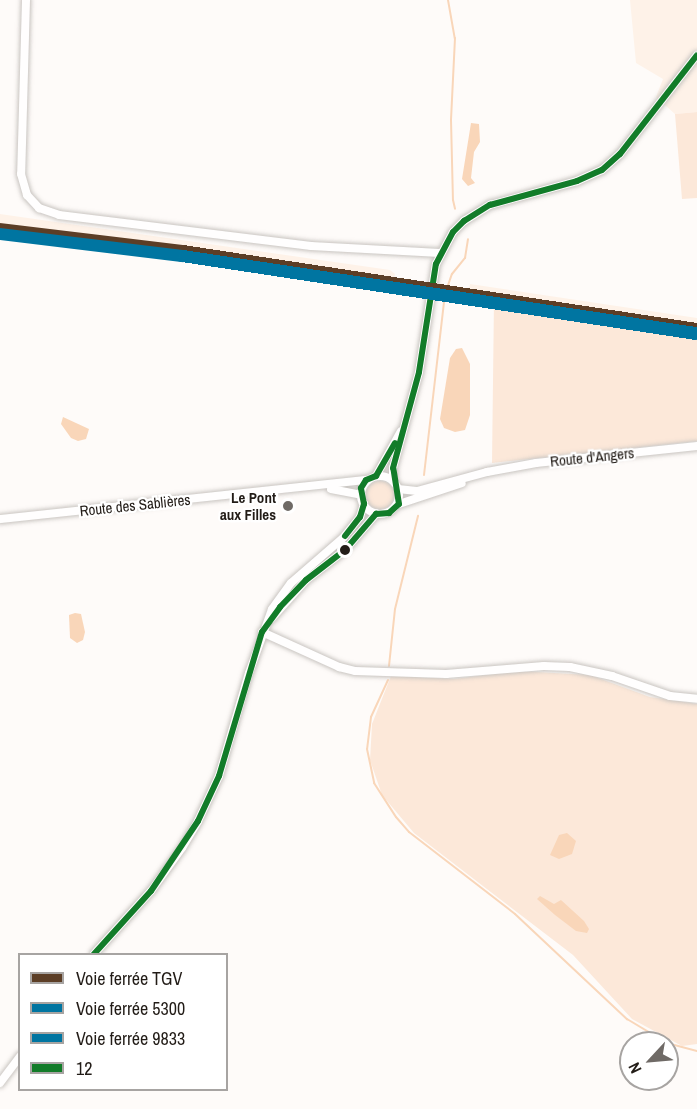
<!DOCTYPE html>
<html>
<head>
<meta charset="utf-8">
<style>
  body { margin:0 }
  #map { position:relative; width:697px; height:1109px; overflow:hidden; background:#fefbf9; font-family:"Archivo Narrow",sans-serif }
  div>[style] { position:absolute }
  .built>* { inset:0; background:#fef2e8 }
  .green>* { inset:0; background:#fce8d9 }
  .round { border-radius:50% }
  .water>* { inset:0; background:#f9d6b9 }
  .stream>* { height:2px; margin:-1px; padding:0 1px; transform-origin:1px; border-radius:1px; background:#f9d6b9 }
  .roads { filter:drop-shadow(0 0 2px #c9c5c1) drop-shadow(0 0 2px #c9c5c1) }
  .minor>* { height:8px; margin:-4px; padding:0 4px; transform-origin:4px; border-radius:4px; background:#fffefe }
  .minor>.ring { margin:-4px; padding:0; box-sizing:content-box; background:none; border:8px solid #fffefe; border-radius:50% }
  .bus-1>* { height:6px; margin:-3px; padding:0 3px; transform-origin:3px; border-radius:3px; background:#127c29 }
  .rail-1>* { height:8px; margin:-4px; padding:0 4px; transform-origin:4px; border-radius:4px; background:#5c3e26 }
  .rail-2>* { height:8px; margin:-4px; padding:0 4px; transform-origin:4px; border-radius:4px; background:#0075a1 }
  .rail-3>* { height:8px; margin:-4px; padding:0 4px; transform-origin:4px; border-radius:4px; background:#0075a1 }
  .dots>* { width:16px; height:16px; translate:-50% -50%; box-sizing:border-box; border:3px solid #fff; border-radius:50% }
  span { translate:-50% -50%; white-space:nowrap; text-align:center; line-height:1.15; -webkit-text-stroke:4.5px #fff; paint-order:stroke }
  .street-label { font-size:15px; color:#221c17 }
  .poi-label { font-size:15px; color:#221c17; font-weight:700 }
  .right { translate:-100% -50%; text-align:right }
  .legend { position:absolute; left:18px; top:953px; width:210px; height:138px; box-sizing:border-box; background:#fff; border:2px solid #a7a4a2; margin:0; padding:8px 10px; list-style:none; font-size:18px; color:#221c17 }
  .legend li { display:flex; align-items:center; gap:12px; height:30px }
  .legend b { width:30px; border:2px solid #a7a4a2 }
  .north { position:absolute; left:619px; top:1031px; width:60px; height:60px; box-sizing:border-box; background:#fff; border:2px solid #a7a4a2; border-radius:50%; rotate:244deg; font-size:16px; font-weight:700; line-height:24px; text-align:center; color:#221c17 }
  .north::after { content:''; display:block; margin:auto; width:21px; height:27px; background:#6f6a66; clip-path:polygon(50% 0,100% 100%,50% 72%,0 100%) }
</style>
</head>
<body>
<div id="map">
  <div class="built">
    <i style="clip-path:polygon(630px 0,697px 0,697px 112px,675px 114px,656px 97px,663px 79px,636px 63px)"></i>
    <i style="clip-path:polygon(0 214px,390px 270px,395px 274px,393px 285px,383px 286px,0 234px)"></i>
    <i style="clip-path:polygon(470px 284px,697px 318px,697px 336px,468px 295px)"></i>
  </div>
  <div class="green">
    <i style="clip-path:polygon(697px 112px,697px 198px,682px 199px,675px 114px)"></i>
    <i style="clip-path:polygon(494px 300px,697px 336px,697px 441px,492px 463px)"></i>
    <i class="round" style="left:366px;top:481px;width:28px;height:28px"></i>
    <i style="clip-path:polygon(518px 671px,590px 675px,650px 697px,697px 704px,697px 1044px,682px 1046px,632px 1019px,573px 955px,414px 833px,382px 795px,370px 760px,372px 724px,391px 676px,454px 679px)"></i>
  </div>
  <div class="water">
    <i style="clip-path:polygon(471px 123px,479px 124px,480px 142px,474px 152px,471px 178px,475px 183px,468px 186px,462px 179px)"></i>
    <i style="clip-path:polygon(462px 348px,470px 364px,470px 415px,465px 430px,455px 432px,444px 428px,440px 419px,450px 358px,456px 349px)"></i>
    <i style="clip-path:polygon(63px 417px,89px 429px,86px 439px,78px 441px,71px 438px,61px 424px)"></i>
    <i style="clip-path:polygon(75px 613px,81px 614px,85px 632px,83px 640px,77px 643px,70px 638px,69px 615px)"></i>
    <i style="clip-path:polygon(567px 833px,576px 841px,572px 854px,559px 859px,550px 855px,559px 835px)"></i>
    <i style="clip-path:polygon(540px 896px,554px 904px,561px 900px,584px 921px,589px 929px,587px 933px,576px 931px,555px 915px,537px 899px)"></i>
  </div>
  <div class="stream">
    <i style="left:448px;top:0;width:39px;rotate:80deg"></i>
    <i style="left:455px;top:38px;width:82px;rotate:92.8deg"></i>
    <i style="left:451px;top:120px;width:80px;rotate:88.6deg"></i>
    <i style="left:453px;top:200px;width:9px;rotate:77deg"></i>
    <i style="left:424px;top:475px;width:182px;rotate:-83.4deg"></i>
    <i style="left:445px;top:294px;width:21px;rotate:-71deg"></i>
    <i style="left:452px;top:274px;width:21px;rotate:-51deg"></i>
    <i style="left:465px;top:258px;width:19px;rotate:-81deg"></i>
    <i style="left:389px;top:666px;width:57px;rotate:-84deg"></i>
    <i style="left:395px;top:609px;width:96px;rotate:-76.1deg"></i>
    <i style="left:388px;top:680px;width:41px;rotate:114.7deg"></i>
    <i style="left:371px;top:717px;width:32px;rotate:97deg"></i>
    <i style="left:367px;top:749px;width:35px;rotate:78deg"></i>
    <i style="left:374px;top:783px;width:40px;rotate:57.1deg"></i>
    <i style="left:396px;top:817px;width:20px;rotate:49deg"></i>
    <i style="left:409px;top:832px;width:134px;rotate:37.7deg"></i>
    <i style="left:515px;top:914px;width:154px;rotate:43.2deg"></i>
    <i style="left:627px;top:1019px;width:47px;rotate:31deg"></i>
    <i style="left:667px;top:1043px;width:31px;rotate:15deg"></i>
  </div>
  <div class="roads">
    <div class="minor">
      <i style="left:26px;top:0;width:174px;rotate:91.6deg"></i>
      <i style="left:21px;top:174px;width:22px;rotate:74deg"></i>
      <i style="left:27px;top:195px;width:18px;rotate:47deg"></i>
      <i style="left:39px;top:208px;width:21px;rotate:19deg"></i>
      <i style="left:59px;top:215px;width:254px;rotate:7deg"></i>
      <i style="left:311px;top:246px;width:129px;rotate:3.1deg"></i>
      <i class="ring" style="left:361px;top:476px;width:30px;height:30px"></i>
      <i style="left:376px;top:476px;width:51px;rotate:-60.9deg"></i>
      <i style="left:393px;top:480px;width:12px;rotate:-90deg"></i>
      <i style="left:393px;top:468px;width:99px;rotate:-74.8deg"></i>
      <i style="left:419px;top:372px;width:109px;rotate:-81.1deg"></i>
      <i style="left:436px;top:264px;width:36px;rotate:-62deg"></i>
      <i style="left:453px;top:232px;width:16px;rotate:-45deg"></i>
      <i style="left:464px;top:221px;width:31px;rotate:-32deg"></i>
      <i style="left:490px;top:205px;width:90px;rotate:-15.4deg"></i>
      <i style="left:577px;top:181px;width:27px;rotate:-24deg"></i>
      <i style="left:602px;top:170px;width:24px;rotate:-42deg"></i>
      <i style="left:620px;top:154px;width:125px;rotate:-52.1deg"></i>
      <i style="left:331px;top:489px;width:31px;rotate:11deg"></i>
      <i style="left:398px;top:489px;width:19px;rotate:6deg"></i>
      <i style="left:417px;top:491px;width:73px;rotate:-15.2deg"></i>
      <i style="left:487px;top:472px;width:50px;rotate:-10.4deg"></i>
      <i style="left:536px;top:463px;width:162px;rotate:-6deg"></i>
      <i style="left:399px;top:504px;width:66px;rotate:-18.4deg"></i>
      <i style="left:0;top:519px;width:368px;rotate:-6.1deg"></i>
      <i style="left:271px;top:619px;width:52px;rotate:-48.1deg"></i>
      <i style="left:306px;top:580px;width:49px;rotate:-37.6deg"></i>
      <i style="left:345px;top:550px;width:48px;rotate:-49.3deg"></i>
      <i style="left:262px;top:632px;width:85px;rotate:24.4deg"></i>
      <i style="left:339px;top:667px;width:16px;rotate:14deg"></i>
      <i style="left:355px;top:671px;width:91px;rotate:1.9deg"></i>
      <i style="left:446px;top:674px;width:98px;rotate:-4.7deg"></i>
      <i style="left:544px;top:666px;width:26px;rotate:2deg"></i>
      <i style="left:570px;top:667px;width:43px;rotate:12.1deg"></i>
      <i style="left:612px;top:676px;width:61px;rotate:19deg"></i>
      <i style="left:670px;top:696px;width:27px;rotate:6deg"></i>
      <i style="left:94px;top:954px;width:85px;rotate:-47.9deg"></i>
      <i style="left:151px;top:891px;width:53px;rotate:-54.2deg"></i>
      <i style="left:182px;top:848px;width:31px;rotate:-59deg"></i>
      <i style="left:198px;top:821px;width:50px;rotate:-65deg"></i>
      <i style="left:219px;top:776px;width:107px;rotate:-73.8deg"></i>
      <i style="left:249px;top:673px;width:68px;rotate:-70.2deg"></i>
      <i style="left:272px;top:609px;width:32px;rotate:-54deg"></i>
      <i style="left:291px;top:583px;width:69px;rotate:-40.9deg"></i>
      <i style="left:343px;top:538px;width:27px;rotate:-51deg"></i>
      <i style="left:360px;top:517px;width:14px;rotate:-73deg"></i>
      <i style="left:0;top:1083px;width:34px;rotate:-53deg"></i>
    </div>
  </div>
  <div class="bus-1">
    <i style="left:345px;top:536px;width:24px;rotate:-52deg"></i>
    <i style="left:360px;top:517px;width:14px;rotate:-73deg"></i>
    <i style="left:364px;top:504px;width:16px;rotate:-101deg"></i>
    <i style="left:361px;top:488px;width:9px;rotate:-58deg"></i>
    <i style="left:366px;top:480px;width:11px;rotate:-22deg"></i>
    <i style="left:376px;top:476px;width:38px;rotate:-60deg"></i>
    <i style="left:94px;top:954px;width:85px;rotate:-47.9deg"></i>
    <i style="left:151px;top:891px;width:84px;rotate:-56.1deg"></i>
    <i style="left:198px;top:821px;width:50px;rotate:-65deg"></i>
    <i style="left:219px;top:776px;width:150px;rotate:-73.4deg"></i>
    <i style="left:262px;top:632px;width:31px;rotate:-54deg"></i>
    <i style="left:280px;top:607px;width:37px;rotate:-46deg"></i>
    <i style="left:306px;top:580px;width:49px;rotate:-37.6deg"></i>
    <i style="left:345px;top:550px;width:48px;rotate:-49.3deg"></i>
    <i style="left:376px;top:514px;width:13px;rotate:-4deg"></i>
    <i style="left:389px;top:513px;width:13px;rotate:-42deg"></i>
    <i style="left:399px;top:504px;width:36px;rotate:-99deg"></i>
    <i style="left:393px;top:468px;width:99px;rotate:-74.8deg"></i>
    <i style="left:419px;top:372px;width:109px;rotate:-81.1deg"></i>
    <i style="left:436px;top:264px;width:36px;rotate:-62deg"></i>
    <i style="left:453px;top:232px;width:16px;rotate:-45deg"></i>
    <i style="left:464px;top:221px;width:31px;rotate:-32deg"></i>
    <i style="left:490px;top:205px;width:90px;rotate:-15.4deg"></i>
    <i style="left:577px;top:181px;width:27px;rotate:-24deg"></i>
    <i style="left:602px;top:170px;width:24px;rotate:-42deg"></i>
    <i style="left:620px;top:154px;width:125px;rotate:-52.1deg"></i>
  </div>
  <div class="rail-1">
    <i style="left:0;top:227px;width:184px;rotate:6.9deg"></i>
    <i style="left:183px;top:249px;width:520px;rotate:8.63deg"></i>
  </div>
  <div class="rail-2">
    <i style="left:0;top:236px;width:183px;rotate:6.9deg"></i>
    <i style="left:182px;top:258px;width:520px;rotate:8.63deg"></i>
  </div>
  <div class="rail-3">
    <i style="left:0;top:232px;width:184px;rotate:6.9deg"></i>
    <i style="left:183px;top:254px;width:519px;rotate:8.54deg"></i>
  </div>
  <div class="dots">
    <i style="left:288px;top:506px;background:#6f6a66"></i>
    <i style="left:345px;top:550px;background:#221c17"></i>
  </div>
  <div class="street-label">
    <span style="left:592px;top:457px;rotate:-6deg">Route d'Angers</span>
    <span style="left:135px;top:505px;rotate:-6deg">Route des Sablières</span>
  </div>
  <div class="poi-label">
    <span class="right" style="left:276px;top:506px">Le Pont<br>aux Filles</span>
  </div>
  <ul class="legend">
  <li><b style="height:8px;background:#5c3e26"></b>Voie ferrée TGV</li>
  <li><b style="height:8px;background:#0075a1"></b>Voie ferrée 5300</li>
  <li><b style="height:8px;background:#0075a1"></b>Voie ferrée 9833</li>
  <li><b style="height:8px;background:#127c29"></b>12</li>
  </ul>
  <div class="north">N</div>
</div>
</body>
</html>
